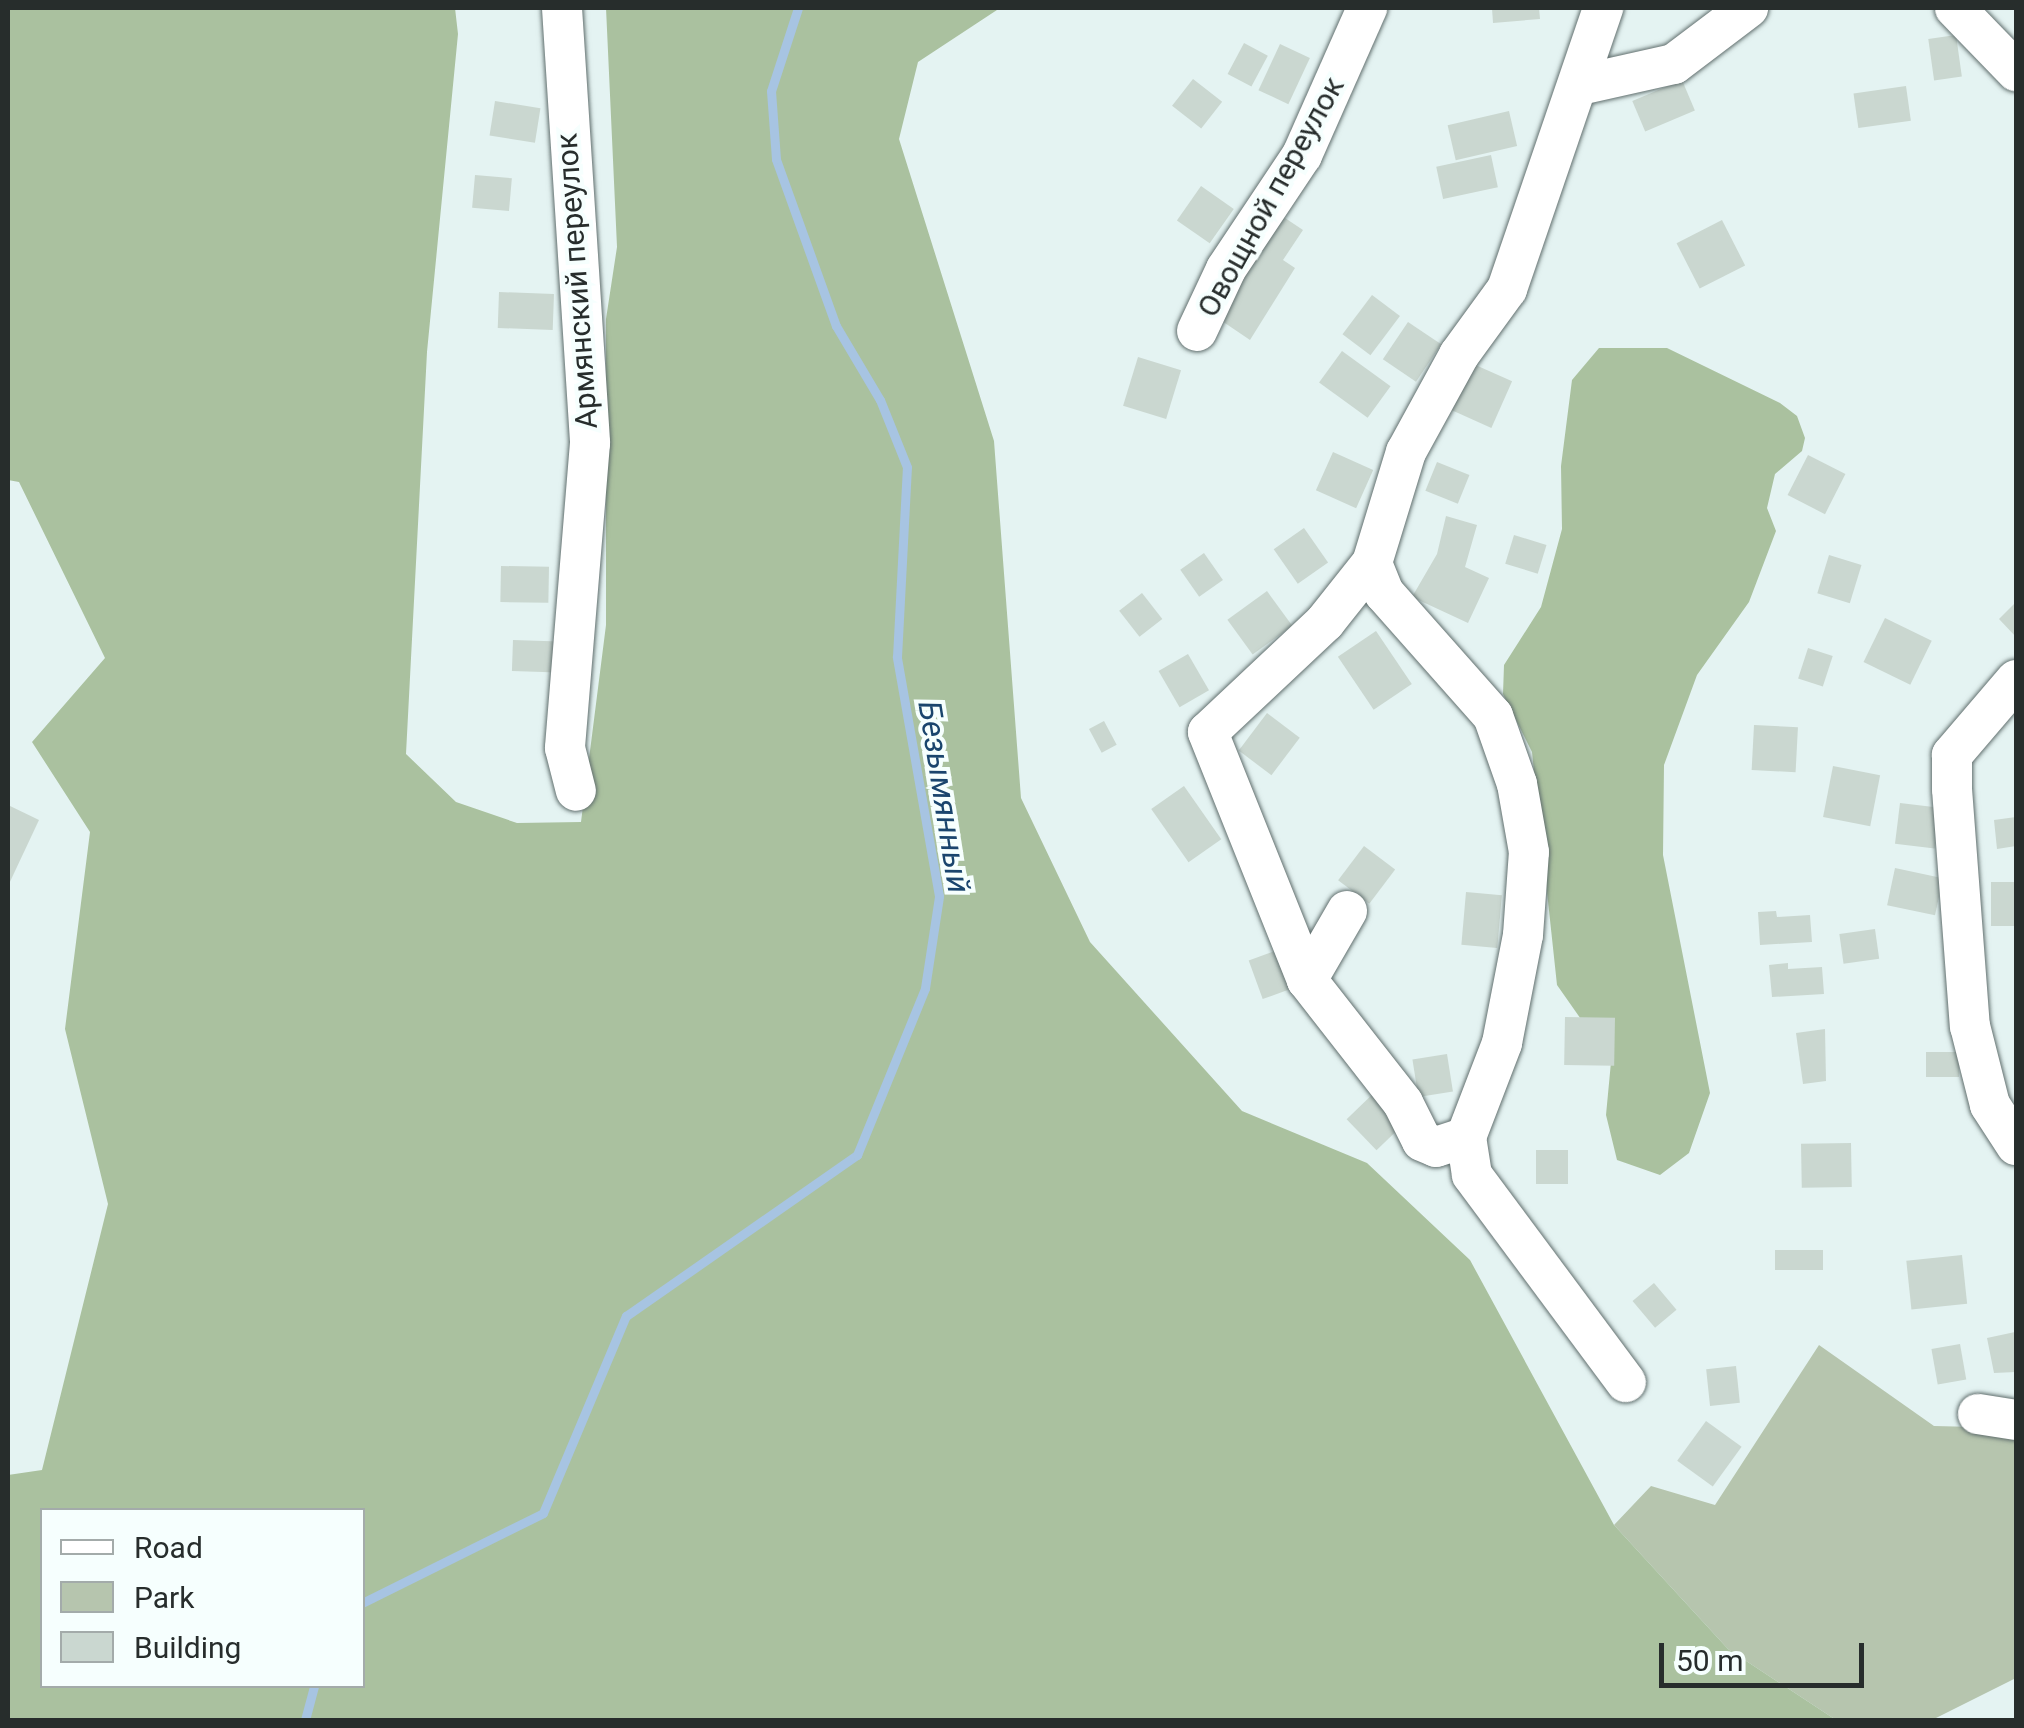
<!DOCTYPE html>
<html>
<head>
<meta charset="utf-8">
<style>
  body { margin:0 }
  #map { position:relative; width:2024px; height:1728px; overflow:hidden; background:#e4f3f2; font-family:Roboto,sans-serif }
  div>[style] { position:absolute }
  .green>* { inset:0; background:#b6c5ae }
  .forest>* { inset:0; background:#aac19f }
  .stream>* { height:9px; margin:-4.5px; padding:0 4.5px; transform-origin:4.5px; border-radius:4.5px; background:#a7c4e2 }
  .building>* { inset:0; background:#cad7d0; transform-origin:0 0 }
  .roads { filter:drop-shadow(0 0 2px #616f6e) drop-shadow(0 0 2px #616f6e) }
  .minor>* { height:40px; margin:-20px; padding:0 20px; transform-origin:20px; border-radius:20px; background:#fff }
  span { translate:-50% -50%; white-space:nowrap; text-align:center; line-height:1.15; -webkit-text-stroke:8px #f6fffe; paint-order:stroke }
  .street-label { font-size:30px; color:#272d2c }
  .water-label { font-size:32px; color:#1a456d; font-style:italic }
  .frame { position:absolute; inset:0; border:10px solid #272d2c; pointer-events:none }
  .legend { position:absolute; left:40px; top:1508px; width:325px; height:180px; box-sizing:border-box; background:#f6fffe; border:2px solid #a3abaa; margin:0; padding:12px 18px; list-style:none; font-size:30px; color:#272d2c }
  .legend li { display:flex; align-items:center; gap:20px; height:50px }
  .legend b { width:50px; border:2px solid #a3abaa }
  .scale { position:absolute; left:1659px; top:1643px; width:205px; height:45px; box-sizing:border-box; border:5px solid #272d2c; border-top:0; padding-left:12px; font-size:30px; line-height:35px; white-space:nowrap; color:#272d2c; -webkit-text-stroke:8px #f6fffe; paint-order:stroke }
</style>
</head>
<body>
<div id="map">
  <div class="green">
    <i style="clip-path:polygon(1819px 1345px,1934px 1426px,2016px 1428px,2016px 1678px,1932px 1720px,1836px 1720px,1728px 1649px,1614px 1525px,1651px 1486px,1715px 1505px)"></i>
  </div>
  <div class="forest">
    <i style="clip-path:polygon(evenodd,8px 8px,455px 8px,458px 34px,427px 352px,406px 754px,456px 802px,517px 823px,581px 822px,606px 625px,606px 319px,617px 247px,606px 8px,1000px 8px,918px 62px,899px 139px,994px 441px,1021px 798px,1090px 942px,1242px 1111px,1367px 1163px,1470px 1260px,1614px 1525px,1728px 1649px,1836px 1720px,8px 1720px,8px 1475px,42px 1470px,108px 1204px,65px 1029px,90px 832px,32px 742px,105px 658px,19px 482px,8px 480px,8px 8px,42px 1510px,362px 1510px,362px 1686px,42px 1686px,42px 1510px)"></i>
    <i style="clip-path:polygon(1599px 348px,1667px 348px,1780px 403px,1797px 416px,1805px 438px,1802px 451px,1775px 474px,1767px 508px,1776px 531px,1749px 602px,1697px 675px,1664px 765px,1663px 855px,1710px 1093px,1689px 1153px,1660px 1175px,1617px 1160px,1606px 1115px,1611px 1062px,1557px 985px,1532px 752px,1503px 694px,1504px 665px,1541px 607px,1562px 529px,1561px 466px,1572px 380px)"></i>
  </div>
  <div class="stream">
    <i style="left:362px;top:1603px;width:202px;rotate:-26.4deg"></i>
    <i style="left:543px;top:1513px;width:214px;rotate:-67.2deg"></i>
    <i style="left:626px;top:1316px;width:282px;rotate:-34.9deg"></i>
    <i style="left:857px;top:1155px;width:180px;rotate:-67.8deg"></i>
    <i style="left:925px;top:988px;width:93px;rotate:-81.3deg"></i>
    <i style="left:939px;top:896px;width:243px;rotate:-100deg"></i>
    <i style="left:897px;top:657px;width:190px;rotate:-87deg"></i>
    <i style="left:907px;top:467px;width:72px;rotate:-111.9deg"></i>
    <i style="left:880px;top:400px;width:86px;rotate:-120.7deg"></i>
    <i style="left:836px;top:326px;width:177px;rotate:-109.8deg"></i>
    <i style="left:776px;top:159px;width:68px;rotate:-94.2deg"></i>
    <i style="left:771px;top:91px;width:87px;rotate:-72deg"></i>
    <i style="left:305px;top:1720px;width:35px;rotate:-75deg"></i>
  </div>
  <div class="building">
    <i style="clip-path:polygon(1492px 8px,1539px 8px,1540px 19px,1493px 23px)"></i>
    <i style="left:1956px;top:35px;width:42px;height:28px;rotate:82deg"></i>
    <i style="left:1244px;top:43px;width:27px;height:35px;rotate:28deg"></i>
    <i style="left:1280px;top:44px;width:33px;height:51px;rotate:25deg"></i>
    <i style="left:1193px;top:79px;width:37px;height:34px;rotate:38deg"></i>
    <i style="left:1682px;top:80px;width:33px;height:54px;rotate:67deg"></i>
    <i style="left:1906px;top:86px;width:35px;height:53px;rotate:82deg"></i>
    <i style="left:495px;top:101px;width:46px;height:35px;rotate:9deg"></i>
    <i style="left:1509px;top:111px;width:36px;height:63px;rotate:77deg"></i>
    <i style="left:1491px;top:155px;width:33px;height:56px;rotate:78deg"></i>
    <i style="left:475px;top:175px;width:37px;height:33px;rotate:5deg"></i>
    <i style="left:1201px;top:186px;width:40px;height:42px;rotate:35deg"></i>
    <i style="clip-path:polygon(1282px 216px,1303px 230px,1283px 260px,1295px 268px,1250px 340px,1216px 317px)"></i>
    <i style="left:1722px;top:220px;width:51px;height:51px;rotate:63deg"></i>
    <i style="left:499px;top:292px;width:55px;height:36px;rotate:2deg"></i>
    <i style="left:1372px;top:295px;width:35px;height:49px;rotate:37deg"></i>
    <i style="left:1408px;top:322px;width:40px;height:45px;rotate:34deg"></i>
    <i style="left:1342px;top:351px;width:60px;height:39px;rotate:36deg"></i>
    <i style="left:1138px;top:357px;width:45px;height:51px;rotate:17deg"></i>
    <i style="left:1471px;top:363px;width:45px;height:51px;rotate:24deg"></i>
    <i style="left:1333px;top:452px;width:44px;height:42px;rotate:24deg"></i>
    <i style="left:1808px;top:455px;width:42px;height:45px;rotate:27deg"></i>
    <i style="left:1437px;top:462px;width:35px;height:31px;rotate:22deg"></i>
    <i style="clip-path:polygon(1446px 516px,1477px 525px,1465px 567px,1489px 578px,1468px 623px,1412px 597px,1437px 554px)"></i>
    <i style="left:1304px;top:528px;width:42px;height:37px;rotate:55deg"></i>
    <i style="left:1514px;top:535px;width:34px;height:30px;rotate:17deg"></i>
    <i style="left:1204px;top:553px;width:33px;height:29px;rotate:55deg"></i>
    <i style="left:1829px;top:555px;width:34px;height:40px;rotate:17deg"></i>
    <i style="left:501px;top:566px;width:48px;height:36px;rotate:1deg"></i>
    <i style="left:1267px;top:591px;width:43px;height:49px;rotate:54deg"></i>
    <i style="left:1142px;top:593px;width:33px;height:29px;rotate:52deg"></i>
    <i style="clip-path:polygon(2016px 602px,2016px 637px,1999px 619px)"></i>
    <i style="left:1885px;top:618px;width:52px;height:49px;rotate:26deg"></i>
    <i style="left:1376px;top:631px;width:64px;height:46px;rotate:56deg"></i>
    <i style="left:513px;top:640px;width:46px;height:31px;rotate:2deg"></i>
    <i style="left:1808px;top:648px;width:26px;height:32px;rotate:18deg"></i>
    <i style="left:1188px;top:654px;width:42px;height:34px;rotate:60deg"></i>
    <i style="left:1267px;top:713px;width:41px;height:47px;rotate:37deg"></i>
    <i style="left:1104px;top:721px;width:27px;height:17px;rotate:62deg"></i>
    <i style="left:1754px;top:725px;width:44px;height:45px;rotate:3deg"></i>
    <i style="left:1833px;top:766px;width:48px;height:52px;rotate:11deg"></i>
    <i style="left:1184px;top:786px;width:65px;height:40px;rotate:55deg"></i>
    <i style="left:1900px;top:803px;width:40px;height:41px;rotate:7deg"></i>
    <i style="clip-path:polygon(8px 805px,39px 820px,8px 886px)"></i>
    <i style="clip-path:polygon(2016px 817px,2016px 846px,1997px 849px,1994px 820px)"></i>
    <i style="left:1364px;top:846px;width:39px;height:43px;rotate:37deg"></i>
    <i style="left:1895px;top:868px;width:49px;height:38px;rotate:12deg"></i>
    <i style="left:1991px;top:882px;width:25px;height:44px"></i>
    <i style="left:1466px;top:892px;width:36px;height:53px;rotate:5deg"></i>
    <i style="clip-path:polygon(1776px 911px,1777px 917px,1810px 915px,1812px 942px,1760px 945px,1758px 912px)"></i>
    <i style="left:1875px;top:929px;width:30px;height:36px;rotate:82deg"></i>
    <i style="left:1275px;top:951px;width:41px;height:28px;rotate:70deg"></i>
    <i style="clip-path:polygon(1788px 963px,1788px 969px,1822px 967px,1824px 994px,1772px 997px,1769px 965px)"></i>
    <i style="left:1565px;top:1017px;width:50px;height:48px;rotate:1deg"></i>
    <i style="clip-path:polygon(1825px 1029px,1826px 1081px,1803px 1084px,1796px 1033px)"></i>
    <i style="left:1926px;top:1052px;width:33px;height:25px"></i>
    <i style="left:1447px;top:1054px;width:38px;height:35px;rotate:81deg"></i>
    <i style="left:1379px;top:1088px;width:43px;height:45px;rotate:46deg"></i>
    <i style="left:1851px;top:1143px;width:44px;height:50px;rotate:89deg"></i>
    <i style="left:1536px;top:1150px;width:32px;height:34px"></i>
    <i style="left:1823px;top:1250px;width:20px;height:48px;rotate:90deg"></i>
    <i style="left:1962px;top:1255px;width:49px;height:56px;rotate:84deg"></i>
    <i style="left:1654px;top:1283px;width:35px;height:28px;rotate:50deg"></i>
    <i style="clip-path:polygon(2015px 1332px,2016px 1372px,1994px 1373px,1987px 1338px)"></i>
    <i style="left:1960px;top:1344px;width:36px;height:29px;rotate:80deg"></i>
    <i style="left:1736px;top:1366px;width:37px;height:30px;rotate:84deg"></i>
    <i style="left:1706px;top:1421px;width:44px;height:49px;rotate:36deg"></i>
  </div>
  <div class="roads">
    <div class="minor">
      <i style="left:562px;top:8px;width:436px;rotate:86.3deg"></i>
      <i style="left:590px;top:443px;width:306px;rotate:94.7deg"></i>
      <i style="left:565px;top:748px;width:44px;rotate:75.7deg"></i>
      <i style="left:1955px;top:8px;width:88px;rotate:45.9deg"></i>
      <i style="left:1580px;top:85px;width:96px;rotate:-12.6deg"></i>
      <i style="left:1674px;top:64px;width:93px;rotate:-37.1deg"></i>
      <i style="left:1197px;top:331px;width:68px;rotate:-64.9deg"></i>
      <i style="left:1226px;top:269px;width:137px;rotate:-56.3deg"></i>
      <i style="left:1302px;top:155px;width:161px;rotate:-66.1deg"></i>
      <i style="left:2016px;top:680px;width:99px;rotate:130.5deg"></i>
      <i style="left:1952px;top:755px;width:34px;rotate:90deg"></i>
      <i style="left:1952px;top:789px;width:238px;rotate:85.7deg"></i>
      <i style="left:1970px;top:1026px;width:81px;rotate:75.8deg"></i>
      <i style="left:1990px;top:1105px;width:48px;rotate:57deg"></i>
      <i style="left:1347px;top:911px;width:80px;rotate:120.1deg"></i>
      <i style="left:1307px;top:980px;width:156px;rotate:52deg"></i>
      <i style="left:1403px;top:1103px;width:42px;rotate:63.4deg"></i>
      <i style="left:1422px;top:1141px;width:15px;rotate:23deg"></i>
      <i style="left:1436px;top:1147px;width:32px;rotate:-18deg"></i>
      <i style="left:1466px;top:1137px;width:101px;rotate:-69deg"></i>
      <i style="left:1502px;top:1043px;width:110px;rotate:-79deg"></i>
      <i style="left:1523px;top:935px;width:83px;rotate:-85.9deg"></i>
      <i style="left:1529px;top:852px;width:69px;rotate:-100deg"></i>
      <i style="left:1517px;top:784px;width:72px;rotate:-109.4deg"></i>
      <i style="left:1493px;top:716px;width:164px;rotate:-131.5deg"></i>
      <i style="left:1384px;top:593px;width:32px;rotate:-112deg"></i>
      <i style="left:1307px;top:980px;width:267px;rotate:-111.8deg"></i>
      <i style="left:1208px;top:732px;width:161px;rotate:-43.2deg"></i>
      <i style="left:1325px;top:622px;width:75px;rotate:-51.5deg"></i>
      <i style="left:1372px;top:563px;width:116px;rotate:-73deg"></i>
      <i style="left:1406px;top:452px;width:111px;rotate:-61.3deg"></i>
      <i style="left:1459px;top:355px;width:82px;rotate:-54deg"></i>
      <i style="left:1507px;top:289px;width:297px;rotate:-71.1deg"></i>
      <i style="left:1466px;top:1137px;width:38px;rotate:81deg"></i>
      <i style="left:1472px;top:1175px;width:258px;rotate:53.4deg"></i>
      <i style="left:1978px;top:1414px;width:38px;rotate:9deg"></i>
    </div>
  </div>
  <div class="street-label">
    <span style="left:1271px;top:197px;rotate:-61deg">Овощной переулок</span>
    <span style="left:577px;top:281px;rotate:-94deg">Армянский переулок</span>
  </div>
  <div class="water-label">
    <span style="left:944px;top:797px;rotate:81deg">Безымянный</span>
  </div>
  <div class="frame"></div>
  <ul class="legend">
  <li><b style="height:12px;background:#fff"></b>Road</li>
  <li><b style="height:28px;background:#b6c5ae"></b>Park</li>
  <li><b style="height:28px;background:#cad7d0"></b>Building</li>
  </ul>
  <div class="scale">50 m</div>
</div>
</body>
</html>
